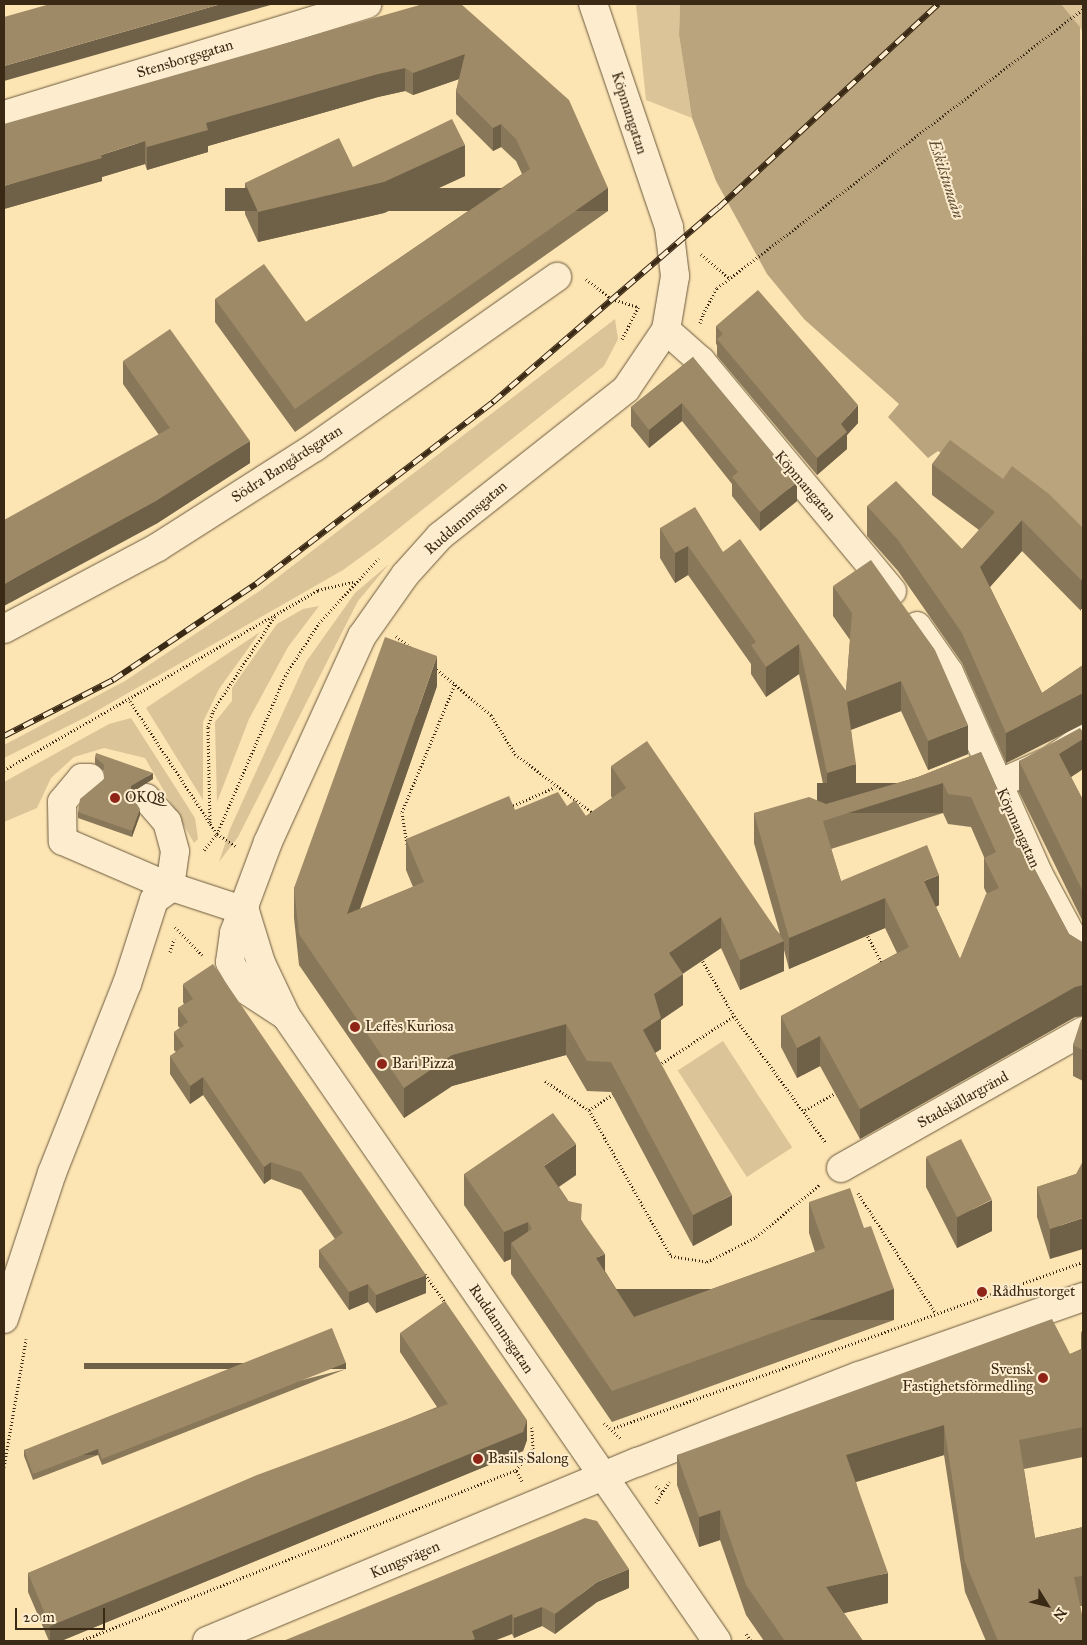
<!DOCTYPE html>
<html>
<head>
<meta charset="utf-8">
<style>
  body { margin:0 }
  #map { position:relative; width:1087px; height:1645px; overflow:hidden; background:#fce4b3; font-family:"IM FELL Great Primer",serif }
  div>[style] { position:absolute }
  .green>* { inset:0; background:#dbc498; transform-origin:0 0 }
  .water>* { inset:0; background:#baa47d }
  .path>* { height:3px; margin-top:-1.5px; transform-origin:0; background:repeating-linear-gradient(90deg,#3a2915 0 1px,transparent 0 3.5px) }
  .roads { filter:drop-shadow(0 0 1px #6a583c) drop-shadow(0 0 1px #6a583c) }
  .minor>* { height:28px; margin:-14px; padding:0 14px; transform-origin:14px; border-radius:14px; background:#fdedce }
  .rail>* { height:5.5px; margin-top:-2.75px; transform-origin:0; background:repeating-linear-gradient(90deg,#fdedce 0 11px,#3a2915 0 22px); box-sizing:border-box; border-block:1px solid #3a2915 }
  .wall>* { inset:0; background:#897759 }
  .shaded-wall>* { inset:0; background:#6f6148; transform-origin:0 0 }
  .building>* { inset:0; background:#9f8a67; transform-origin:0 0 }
  .dots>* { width:14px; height:14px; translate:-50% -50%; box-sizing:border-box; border:2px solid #fdedce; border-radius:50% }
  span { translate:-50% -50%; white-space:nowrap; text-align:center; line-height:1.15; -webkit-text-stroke:4px #fdedce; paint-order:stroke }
  .street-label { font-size:15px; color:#3a2915 }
  .poi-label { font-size:15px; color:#3a2915 }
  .left { translate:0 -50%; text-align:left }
  .right { translate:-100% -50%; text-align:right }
  .water-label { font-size:16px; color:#604e34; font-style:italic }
  .frame { position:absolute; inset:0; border:5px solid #3a2915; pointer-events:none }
  .north { position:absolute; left:1022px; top:1580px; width:50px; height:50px; -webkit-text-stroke:4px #fdedce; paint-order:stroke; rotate:126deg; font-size:14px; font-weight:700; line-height:20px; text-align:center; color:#3a2915 }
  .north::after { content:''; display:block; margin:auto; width:18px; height:22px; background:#3a2915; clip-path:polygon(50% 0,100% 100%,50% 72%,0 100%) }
  .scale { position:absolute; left:15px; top:1608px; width:90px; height:22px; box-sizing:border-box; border:2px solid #3a2915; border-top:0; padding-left:6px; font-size:15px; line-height:18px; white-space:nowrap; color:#3a2915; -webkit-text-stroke:4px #fdedce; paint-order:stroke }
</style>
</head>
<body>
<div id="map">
  <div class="green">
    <i style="clip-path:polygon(636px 4px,680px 4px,679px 35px,692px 118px,646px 100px)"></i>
    <i style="clip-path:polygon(1061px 4px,1083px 4px,1083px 33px,1080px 27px)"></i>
    <i style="clip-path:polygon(615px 319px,618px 339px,604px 366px,379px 544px,343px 570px,86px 717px,4px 758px,4px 745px,125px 681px,261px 590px)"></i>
    <i style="clip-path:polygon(389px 564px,358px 601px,238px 837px,219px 862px,230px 829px,306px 662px,355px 593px)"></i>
    <i style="clip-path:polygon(319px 606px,288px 647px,249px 719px,217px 802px,215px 722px,232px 701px,232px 688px,277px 624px,303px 609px)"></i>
    <i style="clip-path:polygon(260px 632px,219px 689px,203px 722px,203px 800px,146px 708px)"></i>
    <i style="clip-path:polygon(131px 718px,195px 818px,198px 839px,194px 843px,145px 758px,104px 748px,74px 757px,51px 778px,37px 808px,4px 822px,4px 782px,109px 724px)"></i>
    <i style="left:723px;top:1041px;width:127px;height:54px;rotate:57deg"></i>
  </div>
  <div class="water">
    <i style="clip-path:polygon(680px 4px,1061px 4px,1080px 27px,1083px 529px,1004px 499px,938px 451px,928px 458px,888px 417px,899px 404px,804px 319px,767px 274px,716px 181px,692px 118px,679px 35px)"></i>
  </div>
  <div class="path">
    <i style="left:701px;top:254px;width:38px;rotate:41deg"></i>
    <i style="left:586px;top:279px;width:33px;rotate:38deg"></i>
    <i style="left:612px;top:299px;width:28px;rotate:17deg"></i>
    <i style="left:703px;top:314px;width:30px;rotate:-62deg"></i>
    <i style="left:717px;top:288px;width:460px;rotate:-37.3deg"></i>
    <i style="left:700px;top:323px;width:9px;rotate:-72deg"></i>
    <i style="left:622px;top:339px;width:37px;rotate:-63deg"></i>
    <i style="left:396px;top:636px;width:18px;rotate:38deg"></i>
    <i style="left:434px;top:667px;width:75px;rotate:40.1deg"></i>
    <i style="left:491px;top:715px;width:46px;rotate:58.4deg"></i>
    <i style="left:515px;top:754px;width:99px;rotate:37.2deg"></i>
    <i style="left:130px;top:701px;width:159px;rotate:56.8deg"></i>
    <i style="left:217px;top:834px;width:22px;rotate:32deg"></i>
    <i style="left:4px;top:770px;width:362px;rotate:-29.8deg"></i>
    <i style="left:318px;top:590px;width:36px;rotate:-13deg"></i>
    <i style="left:510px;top:807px;width:49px;rotate:-24deg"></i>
    <i style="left:210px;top:823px;width:96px;rotate:-91.2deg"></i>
    <i style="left:208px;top:727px;width:17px;rotate:-73deg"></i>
    <i style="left:213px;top:711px;width:113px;rotate:-56.9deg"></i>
    <i style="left:407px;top:844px;width:32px;rotate:-99deg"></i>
    <i style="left:402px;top:812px;width:139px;rotate:-67.5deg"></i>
    <i style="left:204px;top:850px;width:21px;rotate:-51deg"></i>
    <i style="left:217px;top:834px;width:172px;rotate:-66.7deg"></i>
    <i style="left:285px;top:676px;width:63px;rotate:-57.3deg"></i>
    <i style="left:319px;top:623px;width:88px;rotate:-47.3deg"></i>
    <i style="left:175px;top:927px;width:39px;rotate:46deg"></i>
    <i style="left:866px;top:933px;width:36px;rotate:62deg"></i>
    <i style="left:170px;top:952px;width:14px;rotate:-73deg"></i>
    <i style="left:701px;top:958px;width:67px;rotate:60.4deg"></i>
    <i style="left:734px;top:1016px;width:157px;rotate:54.1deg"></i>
    <i style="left:659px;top:1065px;width:90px;rotate:-33.2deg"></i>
    <i style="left:545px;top:1081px;width:53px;rotate:33.4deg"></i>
    <i style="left:589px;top:1110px;width:167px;rotate:60.7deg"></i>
    <i style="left:671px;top:1256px;width:36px;rotate:9deg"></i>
    <i style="left:707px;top:1262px;width:55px;rotate:-27deg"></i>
    <i style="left:756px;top:1237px;width:82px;rotate:-39.5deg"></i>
    <i style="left:589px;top:1110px;width:30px;rotate:-33deg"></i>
    <i style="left:805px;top:1110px;width:37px;rotate:-29deg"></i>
    <i style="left:858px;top:1193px;width:142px;rotate:57.1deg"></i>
    <i style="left:425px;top:1274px;width:35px;rotate:55deg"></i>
    <i style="left:604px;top:1423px;width:23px;rotate:43deg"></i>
    <i style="left:614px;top:1428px;width:498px;rotate:-19.5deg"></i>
    <i style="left:4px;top:1467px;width:130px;rotate:-80.2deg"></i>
    <i style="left:522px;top:1481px;width:13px;rotate:-119deg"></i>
    <i style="left:516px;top:1470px;width:27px;rotate:-51deg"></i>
    <i style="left:533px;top:1449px;width:22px;rotate:-93deg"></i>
    <i style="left:656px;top:1486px;width:9px;rotate:41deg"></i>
    <i style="left:656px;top:1503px;width:25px;rotate:-58deg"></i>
    <i style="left:746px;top:1634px;width:9px;rotate:54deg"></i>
    <i style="left:80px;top:1641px;width:468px;rotate:-21.4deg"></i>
  </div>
  <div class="roads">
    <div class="minor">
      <i style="left:4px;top:115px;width:380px;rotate:-17deg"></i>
      <i style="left:666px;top:330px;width:47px;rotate:41.5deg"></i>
      <i style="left:701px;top:361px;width:299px;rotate:50.3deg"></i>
      <i style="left:917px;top:626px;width:56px;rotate:55.2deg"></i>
      <i style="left:949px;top:672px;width:220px;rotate:66.1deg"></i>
      <i style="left:1038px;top:873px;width:95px;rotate:61.8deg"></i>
      <i style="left:4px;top:629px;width:174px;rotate:-28deg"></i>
      <i style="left:158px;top:547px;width:186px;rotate:-32.5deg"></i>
      <i style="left:315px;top:447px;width:296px;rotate:-35.1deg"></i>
      <i style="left:90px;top:778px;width:8px;rotate:180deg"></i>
      <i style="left:82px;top:778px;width:31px;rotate:130deg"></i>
      <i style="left:62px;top:802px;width:39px;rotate:89deg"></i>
      <i style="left:63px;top:841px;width:116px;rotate:23.3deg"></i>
      <i style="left:170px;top:887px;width:36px;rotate:-82deg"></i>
      <i style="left:175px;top:851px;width:30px;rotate:-105deg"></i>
      <i style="left:167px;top:822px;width:32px;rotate:-131deg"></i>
      <i style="left:998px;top:784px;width:57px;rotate:-23.9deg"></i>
      <i style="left:1050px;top:761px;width:40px;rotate:-34.9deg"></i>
      <i style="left:245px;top:911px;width:54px;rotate:72.9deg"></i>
      <i style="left:261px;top:963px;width:59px;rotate:64.7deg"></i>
      <i style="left:286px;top:1016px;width:759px;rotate:55.41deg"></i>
      <i style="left:286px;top:1016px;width:48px;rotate:-147deg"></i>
      <i style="left:246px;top:990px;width:32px;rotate:-120deg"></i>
      <i style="left:230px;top:962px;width:29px;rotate:-82deg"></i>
      <i style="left:234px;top:933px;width:97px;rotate:-69.5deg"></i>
      <i style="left:268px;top:842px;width:226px;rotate:-65.5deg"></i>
      <i style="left:362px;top:636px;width:75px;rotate:-54.8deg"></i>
      <i style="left:405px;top:575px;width:52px;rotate:-48.1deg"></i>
      <i style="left:440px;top:536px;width:237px;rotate:-38.3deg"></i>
      <i style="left:626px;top:389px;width:71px;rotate:-55.9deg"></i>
      <i style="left:666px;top:330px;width:55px;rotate:-80.5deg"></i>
      <i style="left:675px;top:276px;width:49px;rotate:-97deg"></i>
      <i style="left:669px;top:227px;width:236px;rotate:-108.8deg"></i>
      <i style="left:841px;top:1168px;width:278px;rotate:-29.5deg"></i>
      <i style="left:4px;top:1319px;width:154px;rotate:-71.8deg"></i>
      <i style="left:52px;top:1173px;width:203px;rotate:-68.4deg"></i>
      <i style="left:127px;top:984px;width:88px;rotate:-72.2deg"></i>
      <i style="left:154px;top:900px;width:22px;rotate:-36deg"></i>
      <i style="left:172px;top:887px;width:77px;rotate:18.2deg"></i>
      <i style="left:207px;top:1641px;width:467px;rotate:-22.6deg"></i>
      <i style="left:638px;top:1462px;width:237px;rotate:-21.3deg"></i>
      <i style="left:859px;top:1376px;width:238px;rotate:-19.4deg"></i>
    </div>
  </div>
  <div class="rail">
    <i style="left:4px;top:736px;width:123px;rotate:-27.2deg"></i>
    <i style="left:113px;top:680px;width:172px;rotate:-33.9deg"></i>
    <i style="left:256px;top:584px;width:299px;rotate:-37.5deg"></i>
    <i style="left:493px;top:402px;width:297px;rotate:-40.8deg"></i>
    <i style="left:718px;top:208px;width:300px;rotate:-42.8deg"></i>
  </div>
  <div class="wall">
    <i style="clip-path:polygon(423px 4px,608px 211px,295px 432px,215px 322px,215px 299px,306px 322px,522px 174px,516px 161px,501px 147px,493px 151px,456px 114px,456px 91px,459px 79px,413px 95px,405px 91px,378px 97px,208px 146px,208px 152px,147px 170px,145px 164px,102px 177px,102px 181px,4px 209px)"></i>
    <i style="clip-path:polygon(353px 167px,465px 176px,384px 213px,258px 242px,245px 214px,245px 183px)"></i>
    <i style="clip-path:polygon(716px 326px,858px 423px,847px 435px,847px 449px,817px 475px,717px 356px,717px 345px,716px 344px)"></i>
    <i style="clip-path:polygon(693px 357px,797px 501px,760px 531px,732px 496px,732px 484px,682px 421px,649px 448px,631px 426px,631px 407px)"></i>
    <i style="clip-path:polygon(123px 361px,250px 463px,156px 524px,159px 435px,123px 384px)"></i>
    <i style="clip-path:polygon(932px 464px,1003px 479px,1083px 528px,1081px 611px,1022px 551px,990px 587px,1042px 693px,1083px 665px,1083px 724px,1006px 763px,962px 663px,898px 571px,867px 536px,867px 506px,962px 549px,979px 530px,932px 495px)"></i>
    <i style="clip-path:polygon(660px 528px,723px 552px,846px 691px,850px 640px,833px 616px,833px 586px,968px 754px,928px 770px,901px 711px,851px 730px,856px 794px,827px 802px,799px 674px,766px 697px,751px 674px,751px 664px,688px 575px,675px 583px,660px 558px)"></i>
    <i style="clip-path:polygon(evenodd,437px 686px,360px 909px,413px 887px,406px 870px,406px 839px,515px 810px,567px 806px,586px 816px,612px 798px,611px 796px,611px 766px,780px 934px,754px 843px,754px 813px,826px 804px,918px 777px,981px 752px,1024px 849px,1069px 934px,1082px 942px,1083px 942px,1083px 1016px,1075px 1017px,860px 1139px,820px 1066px,797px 1078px,781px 1047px,781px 1016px,897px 953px,885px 928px,789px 969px,784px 950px,784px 971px,740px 990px,721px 948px,682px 974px,683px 1005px,661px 1020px,661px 1049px,655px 1053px,732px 1225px,693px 1246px,611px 1092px,587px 1091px,566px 1055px,452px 1086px,404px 1118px,299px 965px,294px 918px,294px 888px,437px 686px,943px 813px,948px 824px,971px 827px,984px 857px,984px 888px,987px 894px,960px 959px,936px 907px,939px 905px,841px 881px,831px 849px,943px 813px)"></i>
    <i style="clip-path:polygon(1083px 732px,1083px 769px,1071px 777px,1083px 800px,1083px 922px,1019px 792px,1019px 761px)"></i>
    <i style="clip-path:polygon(95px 757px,153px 779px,131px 793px,131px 796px,140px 815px,132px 837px,78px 818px,78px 812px,104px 779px,104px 771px,95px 764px)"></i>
    <i style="clip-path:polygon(183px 984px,426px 1293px,376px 1313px,368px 1302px,349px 1310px,319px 1267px,319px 1250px,335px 1239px,301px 1190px,271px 1179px,264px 1184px,203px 1095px,190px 1104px,170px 1074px,170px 1056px,176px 1052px,174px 1050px,174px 1032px,180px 1028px,178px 1026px,178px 1008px,184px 1004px,183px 1002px)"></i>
    <i style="clip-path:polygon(1083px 1018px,1083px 1081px,1073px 1076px,1073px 1045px)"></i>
    <i style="clip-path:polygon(926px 1157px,992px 1231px,957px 1248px,926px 1187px)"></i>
    <i style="clip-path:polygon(464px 1174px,576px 1175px,559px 1187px,582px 1221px,605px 1271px,634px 1317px,815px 1252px,809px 1233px,809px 1202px,894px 1320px,612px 1422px,511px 1274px,511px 1259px,504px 1262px,464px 1205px)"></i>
    <i style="clip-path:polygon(1076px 1174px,1050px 1259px,1037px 1217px,1037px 1187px)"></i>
    <i style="clip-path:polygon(1083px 1331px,1083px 1457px,1024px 1469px,1035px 1538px,1083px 1527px,1083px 1606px,1080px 1606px,1083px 1641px,986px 1641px,965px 1592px,944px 1455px,856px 1482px,888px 1603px,844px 1613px,863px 1641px,764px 1641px,746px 1615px,720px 1540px,699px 1547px,677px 1485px,677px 1455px,1070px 1354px,1081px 1349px,1081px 1332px)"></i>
    <i style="clip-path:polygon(400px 1333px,527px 1440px,523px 1451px,61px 1641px,49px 1641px,28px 1592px,28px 1573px,437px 1407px,400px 1352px)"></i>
    <i style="clip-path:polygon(346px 1369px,102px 1465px,98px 1455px,33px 1480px,24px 1456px,24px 1450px)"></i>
    <i style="clip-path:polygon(629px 1588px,597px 1602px,555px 1634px,542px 1626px,514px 1638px,512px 1634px,283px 1641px)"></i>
  </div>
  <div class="shaded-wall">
    <i style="clip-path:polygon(221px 4px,274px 4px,4px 81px,4px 66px)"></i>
    <i style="clip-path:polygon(465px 54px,465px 77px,413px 95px,413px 73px)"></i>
    <i style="clip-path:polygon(405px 68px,405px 91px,378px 97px,208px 146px,208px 152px,147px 170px,147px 147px,206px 123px,378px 74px)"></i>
    <i style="clip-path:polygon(501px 124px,501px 147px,493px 151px,493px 128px)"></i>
    <i style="clip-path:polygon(145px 141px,145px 164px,102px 177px,102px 181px,4px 209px,4px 186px)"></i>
    <i style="clip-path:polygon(465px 145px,465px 176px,384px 213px,258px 242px,258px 212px)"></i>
    <i style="left:608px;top:188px;width:23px;height:383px;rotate:90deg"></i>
    <i style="clip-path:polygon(682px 403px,682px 421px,649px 448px,649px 430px)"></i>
    <i style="clip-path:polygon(858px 405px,858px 423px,847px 435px,847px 449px,817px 475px,817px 458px,841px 424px)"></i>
    <i style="clip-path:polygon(250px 441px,250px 463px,156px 524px,4px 606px,4px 584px)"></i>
    <i style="clip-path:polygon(797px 482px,797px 501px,760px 531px,760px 512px)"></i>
    <i style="clip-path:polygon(1022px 520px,1022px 551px,980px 598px,980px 567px)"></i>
    <i style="clip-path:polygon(688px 546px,688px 575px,675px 583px,675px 553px)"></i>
    <i style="left:1083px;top:579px;width:30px;height:2px;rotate:90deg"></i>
    <i style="clip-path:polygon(799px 644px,799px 674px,766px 697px,766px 667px)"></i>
    <i style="clip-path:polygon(437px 656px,437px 686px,347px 945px,347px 914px)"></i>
    <i style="clip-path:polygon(901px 681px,901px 711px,847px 731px,847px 702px)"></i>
    <i style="clip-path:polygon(1083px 693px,1083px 724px,1006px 763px,1006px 733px)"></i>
    <i style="clip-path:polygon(968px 725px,968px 754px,928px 770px,928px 741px)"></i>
    <i style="clip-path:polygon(1083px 739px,1083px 769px,1059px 785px,1059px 754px)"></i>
    <i style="clip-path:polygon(856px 764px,856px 794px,827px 802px,827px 773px)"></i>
    <i style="clip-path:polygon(153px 773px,153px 779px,131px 793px,131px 802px,131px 786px)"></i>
    <i style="left:943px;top:783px;width:30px;height:126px;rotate:90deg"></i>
    <i style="clip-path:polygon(140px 809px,140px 815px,132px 837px,132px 831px)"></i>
    <i style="clip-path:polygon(939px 875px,939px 905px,924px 912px,924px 881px)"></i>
    <i style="clip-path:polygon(885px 898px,885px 928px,789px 969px,789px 938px)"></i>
    <i style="clip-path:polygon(721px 917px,721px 948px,669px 983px,669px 953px)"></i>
    <i style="clip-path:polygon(784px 941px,784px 971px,740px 990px,740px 960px)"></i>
    <i style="clip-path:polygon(683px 974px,683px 1005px,661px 1020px,661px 1049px,643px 1061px,643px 1030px,654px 994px)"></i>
    <i style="clip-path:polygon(1083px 985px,1083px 1016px,1075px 1017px,860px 1139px,860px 1109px,1075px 987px)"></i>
    <i style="clip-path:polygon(566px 1024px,566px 1055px,452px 1086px,404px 1118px,404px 1088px,452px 1055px)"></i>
    <i style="clip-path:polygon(820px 1036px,820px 1066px,797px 1078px,797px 1048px)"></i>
    <i style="clip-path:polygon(203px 1077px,203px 1095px,190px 1104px,190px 1086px)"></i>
    <i style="clip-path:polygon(576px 1144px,576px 1175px,544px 1196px,544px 1166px)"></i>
    <i style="clip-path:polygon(271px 1162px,271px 1179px,264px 1184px,264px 1167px)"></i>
    <i style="clip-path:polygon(732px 1195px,732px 1225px,693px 1246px,693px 1215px)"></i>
    <i style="clip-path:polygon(992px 1200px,992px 1231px,957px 1248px,957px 1217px)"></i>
    <i style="clip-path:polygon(1083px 1218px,1083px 1249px,1050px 1259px,1050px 1229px)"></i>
    <i style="clip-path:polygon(528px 1222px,528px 1253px,511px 1243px,511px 1259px,504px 1262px,504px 1232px)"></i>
    <i style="clip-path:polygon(605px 1254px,605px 1284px,596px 1258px)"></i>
    <i style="clip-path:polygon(426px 1275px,426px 1293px,376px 1313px,376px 1295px)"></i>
    <i style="clip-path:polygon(368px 1284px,368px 1302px,349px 1310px,349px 1292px)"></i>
    <i style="left:894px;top:1289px;width:31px;height:300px;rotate:90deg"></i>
    <i style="left:346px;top:1363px;width:6px;height:262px;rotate:90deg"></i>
    <i style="clip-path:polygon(527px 1420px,527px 1440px,523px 1451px,61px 1641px,50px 1641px,50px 1626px)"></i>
    <i style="clip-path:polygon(944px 1425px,944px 1455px,846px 1485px,846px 1455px)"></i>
    <i style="left:98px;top:1449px;width:6px;height:70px;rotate:90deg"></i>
    <i style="clip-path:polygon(720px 1510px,720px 1540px,699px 1547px,699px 1517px)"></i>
    <i style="clip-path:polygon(629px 1569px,629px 1588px,597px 1602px,555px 1634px,555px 1614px,597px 1582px)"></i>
    <i style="clip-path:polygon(888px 1573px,888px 1603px,826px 1617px,826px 1587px)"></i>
    <i style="clip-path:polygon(542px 1607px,542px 1626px,514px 1638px,514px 1618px)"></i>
    <i style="clip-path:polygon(512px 1614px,512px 1634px,494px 1641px,469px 1641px,472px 1631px)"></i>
  </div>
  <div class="building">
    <i style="clip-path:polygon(50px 4px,221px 4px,4px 66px,4px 17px)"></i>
    <i style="clip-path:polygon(423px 4px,461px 4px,569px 100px,608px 188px,295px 409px,215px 299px,264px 264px,306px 322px,530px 169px,516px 139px,501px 124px,493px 128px,456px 91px,465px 54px,413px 73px,405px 68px,378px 74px,206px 123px,208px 130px,147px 147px,145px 141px,101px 155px,102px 158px,4px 186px,4px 124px)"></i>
    <i style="clip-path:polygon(452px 119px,465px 145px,384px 182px,258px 212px,245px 183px,339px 138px,353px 167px)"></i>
    <i style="clip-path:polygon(758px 290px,858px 405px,841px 424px,847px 432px,817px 458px,717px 339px,723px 334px,716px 326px)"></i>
    <i style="clip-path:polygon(170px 329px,250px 441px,156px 501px,4px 584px,4px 520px,170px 428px,123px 361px)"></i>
    <i style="clip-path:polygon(693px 357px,797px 482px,760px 512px,732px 477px,738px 472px,682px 403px,649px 430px,631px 407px)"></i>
    <i style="clip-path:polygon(950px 440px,1003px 479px,1012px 466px,1049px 494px,1083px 528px,1083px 579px,1081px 580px,1022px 520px,980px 567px,1042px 693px,1083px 665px,1083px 693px,1006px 733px,962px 633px,898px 540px,867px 506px,896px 481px,962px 549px,995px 512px,932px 464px)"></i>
    <i style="clip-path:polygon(695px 507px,723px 552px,740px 539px,846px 691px,852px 613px,833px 586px,871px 560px,935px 650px,968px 725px,928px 741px,901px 681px,847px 702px,856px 764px,827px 773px,799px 644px,766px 667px,751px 645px,756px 642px,688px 546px,675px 553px,660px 528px)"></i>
    <i style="clip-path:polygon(385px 637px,437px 656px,347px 914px,424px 882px,406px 839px,509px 796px,515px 810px,558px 792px,567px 806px,575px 800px,586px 816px,626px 788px,611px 766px,647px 741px,784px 941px,740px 960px,721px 917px,669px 953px,683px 974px,654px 994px,661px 1018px,643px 1030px,732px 1195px,693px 1215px,611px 1062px,587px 1061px,566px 1024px,452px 1055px,404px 1088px,299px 934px,294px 888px)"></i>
    <i style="clip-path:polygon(1080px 728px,1083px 732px,1083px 739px,1059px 754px,1083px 800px,1083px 892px,1019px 761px)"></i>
    <i style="clip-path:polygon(evenodd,981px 752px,1024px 849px,1069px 934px,1082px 942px,1083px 942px,1083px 985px,1075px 987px,860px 1109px,820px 1036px,797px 1048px,781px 1016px,909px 947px,885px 898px,789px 938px,754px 813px,809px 797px,826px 804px,918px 777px,981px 752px,943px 783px,948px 794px,971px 797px,996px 852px,984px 858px,999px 888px,986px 894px,960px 959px,924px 881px,939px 875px,927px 845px,841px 881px,823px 821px,943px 783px)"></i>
    <i style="clip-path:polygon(96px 753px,153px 773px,131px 786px,131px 795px,140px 809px,132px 831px,78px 812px,80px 799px,104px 779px,104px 765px,95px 757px)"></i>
    <i style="clip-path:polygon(213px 964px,426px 1275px,376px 1295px,368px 1284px,349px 1292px,319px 1250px,343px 1233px,301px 1172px,271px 1162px,264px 1167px,203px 1077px,190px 1086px,170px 1056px,184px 1046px,174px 1032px,188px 1022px,178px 1008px,193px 999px,183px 984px)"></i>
    <i style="clip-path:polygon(1083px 1018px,1083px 1050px,1073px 1045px,1081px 1020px)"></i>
    <i style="clip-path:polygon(553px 1113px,576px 1144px,544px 1166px,568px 1201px,582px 1204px,581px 1220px,605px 1254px,596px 1258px,634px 1317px,825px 1248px,809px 1202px,850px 1188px,864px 1228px,871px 1226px,894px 1289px,612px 1391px,511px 1243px,532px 1229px,528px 1222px,504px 1232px,464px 1174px)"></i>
    <i style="left:961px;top:1139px;width:68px;height:39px;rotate:63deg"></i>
    <i style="clip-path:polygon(1083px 1161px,1083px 1218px,1050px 1229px,1037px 1187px,1076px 1174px)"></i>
    <i style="clip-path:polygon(445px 1301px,527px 1420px,523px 1432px,50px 1626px,28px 1573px,257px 1475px,448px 1404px,400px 1333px)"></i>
    <i style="clip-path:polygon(1052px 1319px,1070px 1354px,1083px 1349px,1083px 1427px,1019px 1440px,1035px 1538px,1083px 1527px,1083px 1576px,1074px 1577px,1083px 1619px,1083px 1641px,998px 1641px,965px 1562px,944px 1425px,846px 1455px,888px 1573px,826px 1587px,863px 1641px,785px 1641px,746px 1585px,720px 1510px,699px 1517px,677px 1455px)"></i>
    <i style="clip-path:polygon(332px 1328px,346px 1363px,102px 1459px,98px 1449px,33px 1474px,24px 1450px)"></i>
    <i style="clip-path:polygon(1083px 1331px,1083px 1339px,1081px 1332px)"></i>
    <i style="clip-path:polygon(585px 1518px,597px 1521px,629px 1569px,597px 1582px,555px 1614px,542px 1607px,514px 1618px,512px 1614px,472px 1631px,475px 1639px,469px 1641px,283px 1641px)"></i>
  </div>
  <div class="dots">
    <i style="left:115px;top:798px;background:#8f2418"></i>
    <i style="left:355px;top:1027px;background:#8f2418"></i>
    <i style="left:382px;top:1064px;background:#8f2418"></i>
    <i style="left:982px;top:1292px;background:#8f2418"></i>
    <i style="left:1043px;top:1378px;background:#8f2418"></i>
    <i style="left:478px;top:1459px;background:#8f2418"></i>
  </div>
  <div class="street-label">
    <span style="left:185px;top:59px;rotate:-17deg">Stensborgsgatan</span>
    <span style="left:629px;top:113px;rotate:72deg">Köpmangatan</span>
    <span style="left:287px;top:464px;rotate:-33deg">Södra Bangårdsgatan</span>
    <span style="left:805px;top:486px;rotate:50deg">Köpmangatan</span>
    <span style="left:466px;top:518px;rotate:-41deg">Ruddammsgatan</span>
    <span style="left:1018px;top:828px;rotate:66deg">Köpmangatan</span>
    <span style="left:963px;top:1100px;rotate:-29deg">Stadskällargränd</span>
    <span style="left:501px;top:1329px;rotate:56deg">Ruddammsgatan</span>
    <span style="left:405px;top:1560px;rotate:-23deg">Kungsvägen</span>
  </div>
  <div class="poi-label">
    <span class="left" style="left:125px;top:798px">OKQ8</span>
    <span class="left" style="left:365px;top:1027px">Leffes Kuriosa</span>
    <span class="left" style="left:392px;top:1064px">Bari Pizza</span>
    <span class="left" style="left:992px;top:1292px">Rådhustorget</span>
    <span class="right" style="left:1033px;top:1378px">Svensk<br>Fastighetsförmedling</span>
    <span class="left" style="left:488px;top:1459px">Basils Salong</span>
  </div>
  <div class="water-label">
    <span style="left:946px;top:179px;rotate:72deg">Eskilstunaån</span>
  </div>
  <div class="frame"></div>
  <div class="north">N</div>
  <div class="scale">20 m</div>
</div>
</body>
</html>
